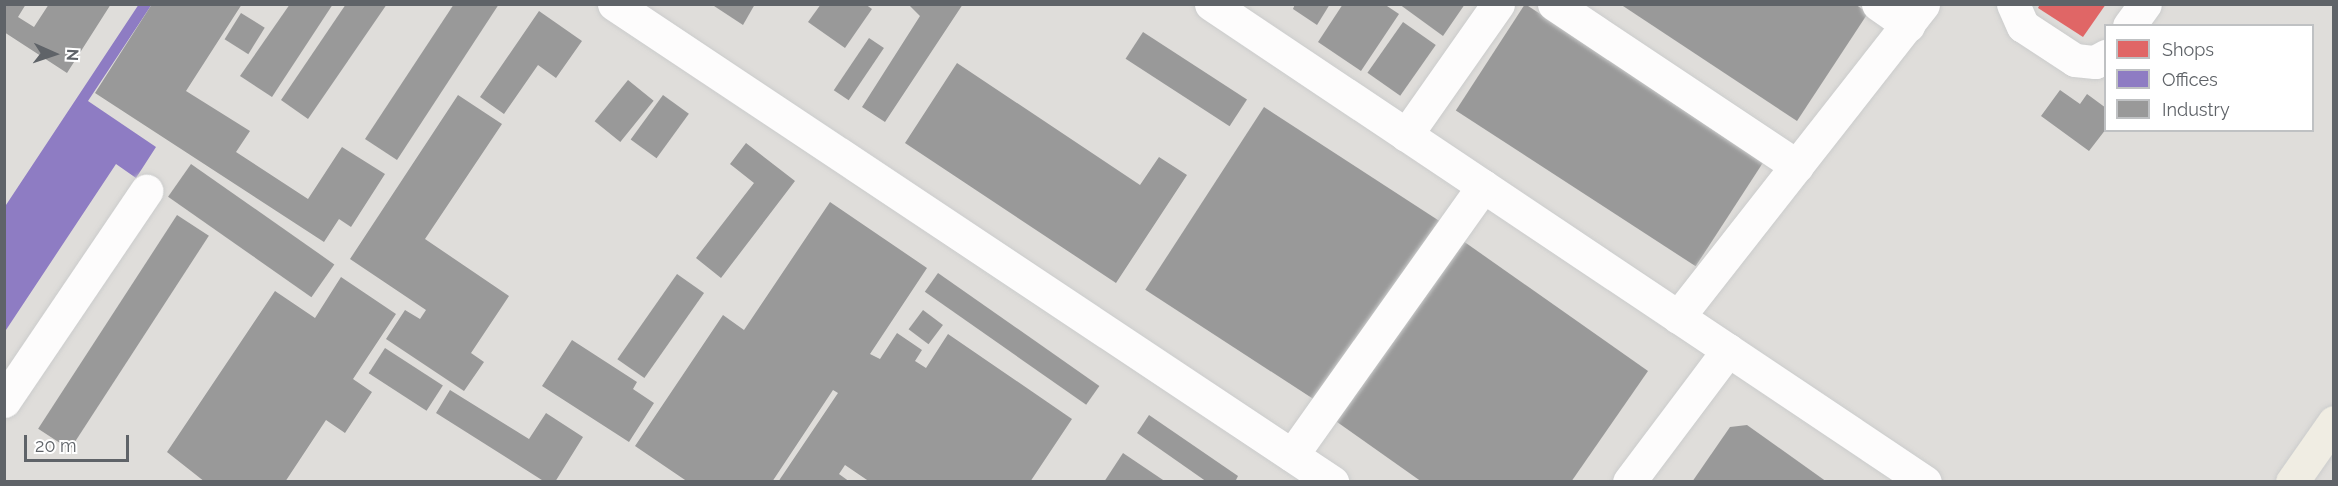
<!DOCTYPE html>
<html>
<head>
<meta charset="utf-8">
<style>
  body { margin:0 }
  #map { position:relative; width:2338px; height:486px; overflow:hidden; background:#efeeea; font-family:Raleway,sans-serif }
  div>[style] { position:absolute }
  .industrial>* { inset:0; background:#dfddda }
  .shops>* { inset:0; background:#e06666 }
  .offices>* { inset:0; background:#8e7cc3 }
  .industry>* { inset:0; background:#999; transform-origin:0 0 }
  .roads { filter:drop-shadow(0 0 2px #cbcccc) drop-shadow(0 0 2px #cbcccc) }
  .minor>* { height:33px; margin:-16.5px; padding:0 16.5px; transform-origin:16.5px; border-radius:16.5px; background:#fdfcfc }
  .highway>* { height:33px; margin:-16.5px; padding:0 16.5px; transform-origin:16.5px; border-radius:16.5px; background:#f0ede3 }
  span { translate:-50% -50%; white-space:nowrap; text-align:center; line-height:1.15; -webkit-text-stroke:6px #fff; paint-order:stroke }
  .frame { position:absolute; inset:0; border:6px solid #5f6368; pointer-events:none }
  .legend { position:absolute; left:2104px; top:24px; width:210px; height:108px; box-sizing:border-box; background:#fff; border:2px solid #bfc1c3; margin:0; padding:8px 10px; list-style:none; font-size:18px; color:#5f6368 }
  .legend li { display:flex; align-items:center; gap:12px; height:30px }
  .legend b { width:30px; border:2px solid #bfc1c3 }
  .north { position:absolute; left:24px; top:24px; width:60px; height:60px; -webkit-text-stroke:4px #fff; paint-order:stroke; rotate:93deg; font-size:16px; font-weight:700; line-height:24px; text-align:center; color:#5f6368 }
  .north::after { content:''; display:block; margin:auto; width:21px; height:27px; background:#5f6368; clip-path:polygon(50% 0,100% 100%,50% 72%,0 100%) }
  .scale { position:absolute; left:24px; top:435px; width:105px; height:27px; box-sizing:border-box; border:3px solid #5f6368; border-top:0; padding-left:8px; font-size:18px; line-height:21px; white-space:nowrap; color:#5f6368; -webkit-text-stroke:4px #fff; paint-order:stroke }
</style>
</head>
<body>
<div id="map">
  <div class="industrial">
    <i style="clip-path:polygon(evenodd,5px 5px,2333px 5px,2333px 481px,5px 481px,5px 5px,2106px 26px,2312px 26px,2312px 130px,2106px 130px,2106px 26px)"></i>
  </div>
  <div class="shops">
    <i style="clip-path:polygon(2040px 4px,2106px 4px,2083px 37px,2038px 8px)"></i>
  </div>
  <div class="offices">
    <i style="clip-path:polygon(139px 4px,152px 4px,88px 101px,156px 147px,136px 178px,116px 164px,4px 333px,4px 208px)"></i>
  </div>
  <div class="industry">
    <i style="clip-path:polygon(4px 4px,26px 4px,18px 17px,34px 27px,49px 4px,111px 4px,67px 73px,4px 32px)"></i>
    <i style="clip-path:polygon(152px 4px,242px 4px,186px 91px,250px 131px,236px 152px,308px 199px,342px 147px,385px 174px,351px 227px,339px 219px,324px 242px,95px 93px)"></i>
    <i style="clip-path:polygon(290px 4px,333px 4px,272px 97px,240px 76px)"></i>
    <i style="clip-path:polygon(346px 4px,387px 4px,308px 119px,281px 100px)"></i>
    <i style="clip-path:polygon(454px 4px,499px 4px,397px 160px,365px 139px)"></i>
    <i style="clip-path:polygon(711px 4px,755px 4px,743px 25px)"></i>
    <i style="clip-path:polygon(821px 4px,865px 4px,872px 9px,845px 48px,808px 22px)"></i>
    <i style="clip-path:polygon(908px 4px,963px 4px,885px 122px,862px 107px,920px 16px)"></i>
    <i style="clip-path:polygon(1295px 4px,1330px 4px,1317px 25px,1293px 9px)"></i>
    <i style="clip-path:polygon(1343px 4px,1384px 4px,1399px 14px,1361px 71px,1318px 42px)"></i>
    <i style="clip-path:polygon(1399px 4px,1465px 4px,1443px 36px)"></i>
    <i style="left:1525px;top:4px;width:286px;height:127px;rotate:33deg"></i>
    <i style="clip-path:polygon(1620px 4px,1855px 4px,1868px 13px,1797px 121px)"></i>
    <i style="clip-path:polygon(539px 11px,582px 41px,556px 78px,538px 65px,504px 114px,480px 97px)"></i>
    <i style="left:241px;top:13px;width:28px;height:31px;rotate:32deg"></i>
    <i style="left:1403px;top:22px;width:40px;height:62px;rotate:35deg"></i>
    <i style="left:1143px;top:32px;width:124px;height:32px;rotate:33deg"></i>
    <i style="left:869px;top:38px;width:18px;height:63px;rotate:34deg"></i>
    <i style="clip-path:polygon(957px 63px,1140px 185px,1159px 157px,1187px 175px,1116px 283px,905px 143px)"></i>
    <i style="left:628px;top:80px;width:33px;height:53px;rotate:39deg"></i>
    <i style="clip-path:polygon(2060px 90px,2080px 104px,2087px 94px,2106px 108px,2106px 129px,2089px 151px,2041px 116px)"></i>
    <i style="clip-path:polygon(458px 95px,502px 124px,425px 239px,509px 296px,471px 353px,484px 362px,464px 391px,386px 339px,405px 310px,420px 319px,426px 310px,350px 259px)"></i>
    <i style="left:663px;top:95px;width:32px;height:55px;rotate:36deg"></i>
    <i style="left:1264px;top:107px;width:211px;height:218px;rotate:33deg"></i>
    <i style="clip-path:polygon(746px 143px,795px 181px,721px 278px,696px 258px,754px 183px,730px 164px)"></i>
    <i style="left:191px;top:164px;width:175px;height:40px;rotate:35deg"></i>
    <i style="clip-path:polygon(830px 202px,927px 268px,870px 354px,880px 359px,897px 333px,922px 350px,915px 361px,926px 368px,948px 334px,1072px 419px,1030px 482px,870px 482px,845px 465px,839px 474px,850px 482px,778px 482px,838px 393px,833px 390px,772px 482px,688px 482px,635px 446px,723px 315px,744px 330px)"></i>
    <i style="left:177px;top:215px;width:38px;height:255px;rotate:33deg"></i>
    <i style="clip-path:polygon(1456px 236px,1648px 371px,1571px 482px,1422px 482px,1330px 417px)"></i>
    <i style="left:938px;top:273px;width:197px;height:23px;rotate:35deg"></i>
    <i style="left:677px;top:274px;width:33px;height:104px;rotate:35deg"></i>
    <i style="clip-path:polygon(341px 277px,396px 314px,353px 379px,372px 392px,345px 433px,326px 420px,285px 482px,205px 482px,167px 452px,275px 291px,315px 318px)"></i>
    <i style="left:923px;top:310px;width:25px;height:24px;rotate:37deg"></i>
    <i style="clip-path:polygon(572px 340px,637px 382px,633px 389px,654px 403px,629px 442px,542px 386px)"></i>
    <i style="left:385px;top:348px;width:69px;height:30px;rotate:33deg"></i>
    <i style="clip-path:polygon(450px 390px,529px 439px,546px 413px,583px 437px,555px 482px,545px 482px,436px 413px)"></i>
    <i style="clip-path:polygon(1149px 415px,1238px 476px,1235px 482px,1207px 482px,1137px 433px)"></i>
    <i style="clip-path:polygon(1747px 425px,1827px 482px,1692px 482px,1730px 427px)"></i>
    <i style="clip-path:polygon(1123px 453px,1166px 482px,1104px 482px)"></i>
  </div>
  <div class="roads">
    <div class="minor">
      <i style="left:614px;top:4px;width:863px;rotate:33.65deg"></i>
      <i style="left:1211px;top:4px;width:859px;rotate:33.8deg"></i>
      <i style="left:1554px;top:4px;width:292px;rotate:33.7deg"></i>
      <i style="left:1878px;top:4px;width:37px;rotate:35deg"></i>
      <i style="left:2013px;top:4px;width:24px;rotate:66deg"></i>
      <i style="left:2023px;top:26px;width:62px;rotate:33.2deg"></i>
      <i style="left:2075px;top:60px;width:20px;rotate:6deg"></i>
      <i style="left:2095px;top:62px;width:13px;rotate:-29deg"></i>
      <i style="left:2129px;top:26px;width:27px;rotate:-54deg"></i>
      <i style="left:1406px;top:135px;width:160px;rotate:-54.9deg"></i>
      <i style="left:1678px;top:317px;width:397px;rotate:-51.9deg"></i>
      <i style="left:4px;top:401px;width:254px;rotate:-55.9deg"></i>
      <i style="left:1292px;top:455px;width:330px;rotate:-54.6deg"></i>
      <i style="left:1629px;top:482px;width:165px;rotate:-53.1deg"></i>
    </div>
    <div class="highway">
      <i style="left:2292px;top:482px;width:73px;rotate:-55deg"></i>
    </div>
  </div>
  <div class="frame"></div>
  <ul class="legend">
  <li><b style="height:16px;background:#e06666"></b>Shops</li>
  <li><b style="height:16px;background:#8e7cc3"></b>Offices</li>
  <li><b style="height:16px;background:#999"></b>Industry</li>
  </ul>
  <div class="north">N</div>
  <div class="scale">20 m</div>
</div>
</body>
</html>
